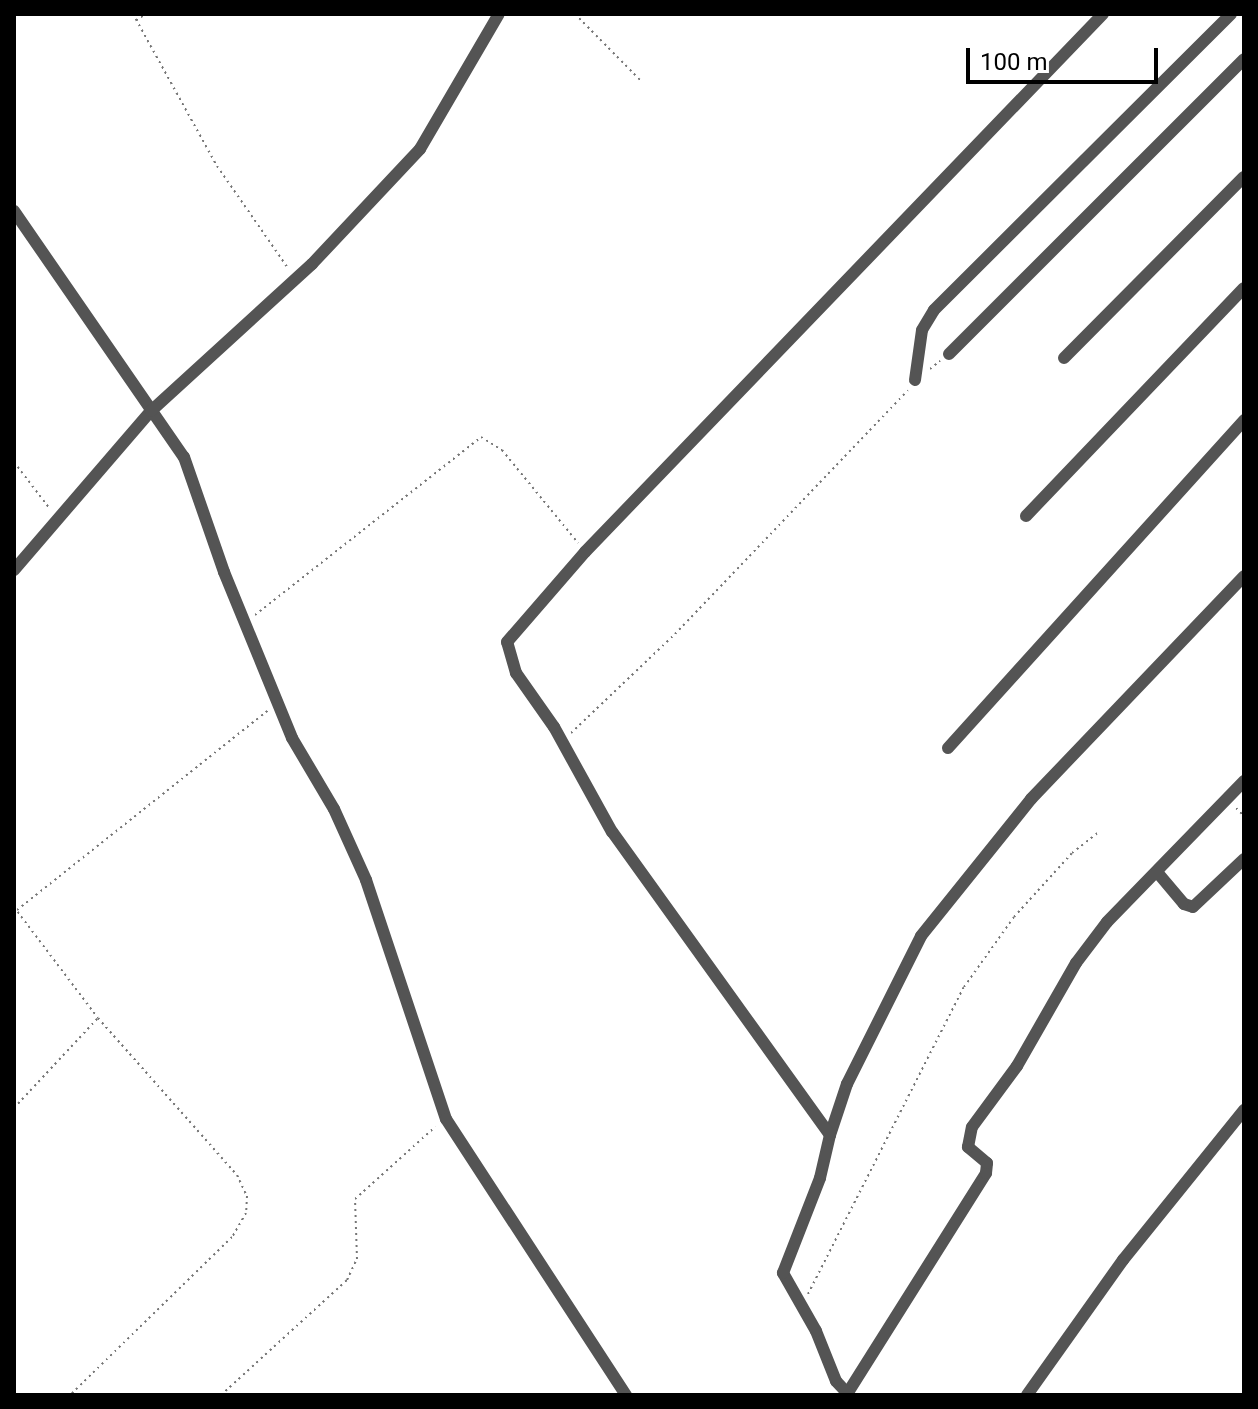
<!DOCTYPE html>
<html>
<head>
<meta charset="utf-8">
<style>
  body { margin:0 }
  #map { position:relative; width:1258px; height:1409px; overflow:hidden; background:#fff; font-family:Roboto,sans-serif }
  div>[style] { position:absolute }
  .path>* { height:2px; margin-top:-1px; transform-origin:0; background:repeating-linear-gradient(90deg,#767676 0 2px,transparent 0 6px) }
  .minor>* { height:12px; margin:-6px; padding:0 6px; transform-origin:6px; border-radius:6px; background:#545454 }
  span { translate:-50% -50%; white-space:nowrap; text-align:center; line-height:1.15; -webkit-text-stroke:8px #fff; paint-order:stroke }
  .frame { position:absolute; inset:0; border:16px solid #000; pointer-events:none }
  .scale { position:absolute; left:966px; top:48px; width:192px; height:36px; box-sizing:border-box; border:4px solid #000; border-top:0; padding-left:10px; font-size:24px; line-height:28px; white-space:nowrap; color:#000; -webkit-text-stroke:6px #fff; paint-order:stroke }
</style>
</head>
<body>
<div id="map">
  <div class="path">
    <i style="left:133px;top:14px;width:174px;rotate:61.1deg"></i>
    <i style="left:217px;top:166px;width:124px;rotate:55.2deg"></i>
    <i style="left:575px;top:14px;width:95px;rotate:45.4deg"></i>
    <i style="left:136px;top:20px;width:12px;rotate:-31deg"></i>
    <i style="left:930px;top:369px;width:13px;rotate:-39deg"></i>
    <i style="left:14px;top:462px;width:59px;rotate:52.5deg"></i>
    <i style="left:255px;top:615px;width:288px;rotate:-38.2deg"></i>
    <i style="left:481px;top:437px;width:25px;rotate:32deg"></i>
    <i style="left:502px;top:450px;width:120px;rotate:50.7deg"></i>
    <i style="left:571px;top:733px;width:144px;rotate:-43.6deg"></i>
    <i style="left:675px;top:634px;width:337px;rotate:-46.3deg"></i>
    <i style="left:1236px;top:808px;width:11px;rotate:45deg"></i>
    <i style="left:14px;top:907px;width:139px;rotate:52.9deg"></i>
    <i style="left:98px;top:1018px;width:210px;rotate:48.5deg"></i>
    <i style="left:237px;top:1175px;width:23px;rotate:65deg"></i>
    <i style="left:247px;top:1196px;width:17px;rotate:93deg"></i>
    <i style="left:246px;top:1213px;width:28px;rotate:120deg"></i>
    <i style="left:232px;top:1237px;width:226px;rotate:135.7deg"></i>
    <i style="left:17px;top:910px;width:321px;rotate:-38.5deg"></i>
    <i style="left:14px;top:1108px;width:122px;rotate:-47deg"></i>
    <i style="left:808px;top:1294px;width:344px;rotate:-63.1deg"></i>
    <i style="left:964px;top:987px;width:86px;rotate:-54.5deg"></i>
    <i style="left:1014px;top:917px;width:86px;rotate:-47.8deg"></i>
    <i style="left:1072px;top:853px;width:34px;rotate:-38deg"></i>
    <i style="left:221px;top:1395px;width:171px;rotate:-42.4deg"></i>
    <i style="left:347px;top:1280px;width:23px;rotate:-65deg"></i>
    <i style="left:357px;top:1259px;width:60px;rotate:-91.9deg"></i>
    <i style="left:355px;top:1199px;width:108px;rotate:-42deg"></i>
  </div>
  <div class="minor">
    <i style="left:14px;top:211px;width:299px;rotate:55.4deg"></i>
    <i style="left:184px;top:457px;width:122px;rotate:70.8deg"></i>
    <i style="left:224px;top:572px;width:179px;rotate:67.7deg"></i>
    <i style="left:292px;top:738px;width:82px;rotate:59.4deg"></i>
    <i style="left:334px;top:809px;width:78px;rotate:65.7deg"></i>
    <i style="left:366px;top:880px;width:252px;rotate:71.5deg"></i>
    <i style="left:446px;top:1119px;width:330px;rotate:56.9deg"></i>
    <i style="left:949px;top:354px;width:417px;rotate:-45deg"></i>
    <i style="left:1064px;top:358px;width:255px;rotate:-45.2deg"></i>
    <i style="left:915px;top:380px;width:50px;rotate:-82deg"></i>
    <i style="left:922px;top:330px;width:23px;rotate:-59deg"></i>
    <i style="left:934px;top:310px;width:419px;rotate:-44.9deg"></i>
    <i style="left:1026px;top:516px;width:315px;rotate:-46.3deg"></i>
    <i style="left:14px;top:570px;width:210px;rotate:-49.3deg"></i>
    <i style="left:151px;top:411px;width:218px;rotate:-42.4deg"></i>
    <i style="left:312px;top:264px;width:158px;rotate:-46.8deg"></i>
    <i style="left:420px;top:149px;width:156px;rotate:-59.7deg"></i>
    <i style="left:948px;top:748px;width:442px;rotate:-47.9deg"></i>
    <i style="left:1157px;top:872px;width:42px;rotate:49.8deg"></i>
    <i style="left:1184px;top:904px;width:9px;rotate:18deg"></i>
    <i style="left:1193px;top:907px;width:70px;rotate:-43.3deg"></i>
    <i style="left:830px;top:1135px;width:54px;rotate:-71.6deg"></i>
    <i style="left:847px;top:1084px;width:165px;rotate:-63.4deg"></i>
    <i style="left:921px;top:936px;width:176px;rotate:-51.2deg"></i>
    <i style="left:1031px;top:799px;width:308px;rotate:-46.3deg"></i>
    <i style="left:847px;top:1394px;width:261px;rotate:-57.8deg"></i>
    <i style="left:986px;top:1173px;width:10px;rotate:-84deg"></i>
    <i style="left:987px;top:1163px;width:25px;rotate:-140deg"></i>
    <i style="left:968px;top:1147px;width:20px;rotate:-79deg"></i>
    <i style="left:972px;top:1127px;width:76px;rotate:-53.6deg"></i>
    <i style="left:1017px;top:1066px;width:119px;rotate:-60.2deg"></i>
    <i style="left:1076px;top:963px;width:51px;rotate:-52.9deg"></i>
    <i style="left:1107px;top:922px;width:197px;rotate:-45.8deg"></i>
    <i style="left:849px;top:1395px;width:19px;rotate:-133deg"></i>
    <i style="left:836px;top:1381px;width:54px;rotate:-111.8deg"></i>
    <i style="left:816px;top:1331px;width:67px;rotate:-119.6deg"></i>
    <i style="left:783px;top:1273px;width:102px;rotate:-68.7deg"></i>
    <i style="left:820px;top:1178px;width:44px;rotate:-76.9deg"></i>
    <i style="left:830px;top:1135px;width:373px;rotate:-125.7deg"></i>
    <i style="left:612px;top:832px;width:120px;rotate:-118.9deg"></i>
    <i style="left:554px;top:727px;width:66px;rotate:-125.1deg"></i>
    <i style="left:516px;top:673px;width:32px;rotate:-106deg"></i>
    <i style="left:507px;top:642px;width:119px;rotate:-49.1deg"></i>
    <i style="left:585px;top:552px;width:747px;rotate:-46.09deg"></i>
    <i style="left:1027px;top:1395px;width:166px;rotate:-54.6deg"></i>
    <i style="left:1123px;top:1260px;width:193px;rotate:-51.1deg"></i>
  </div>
  <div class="frame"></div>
  <div class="scale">100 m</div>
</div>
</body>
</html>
